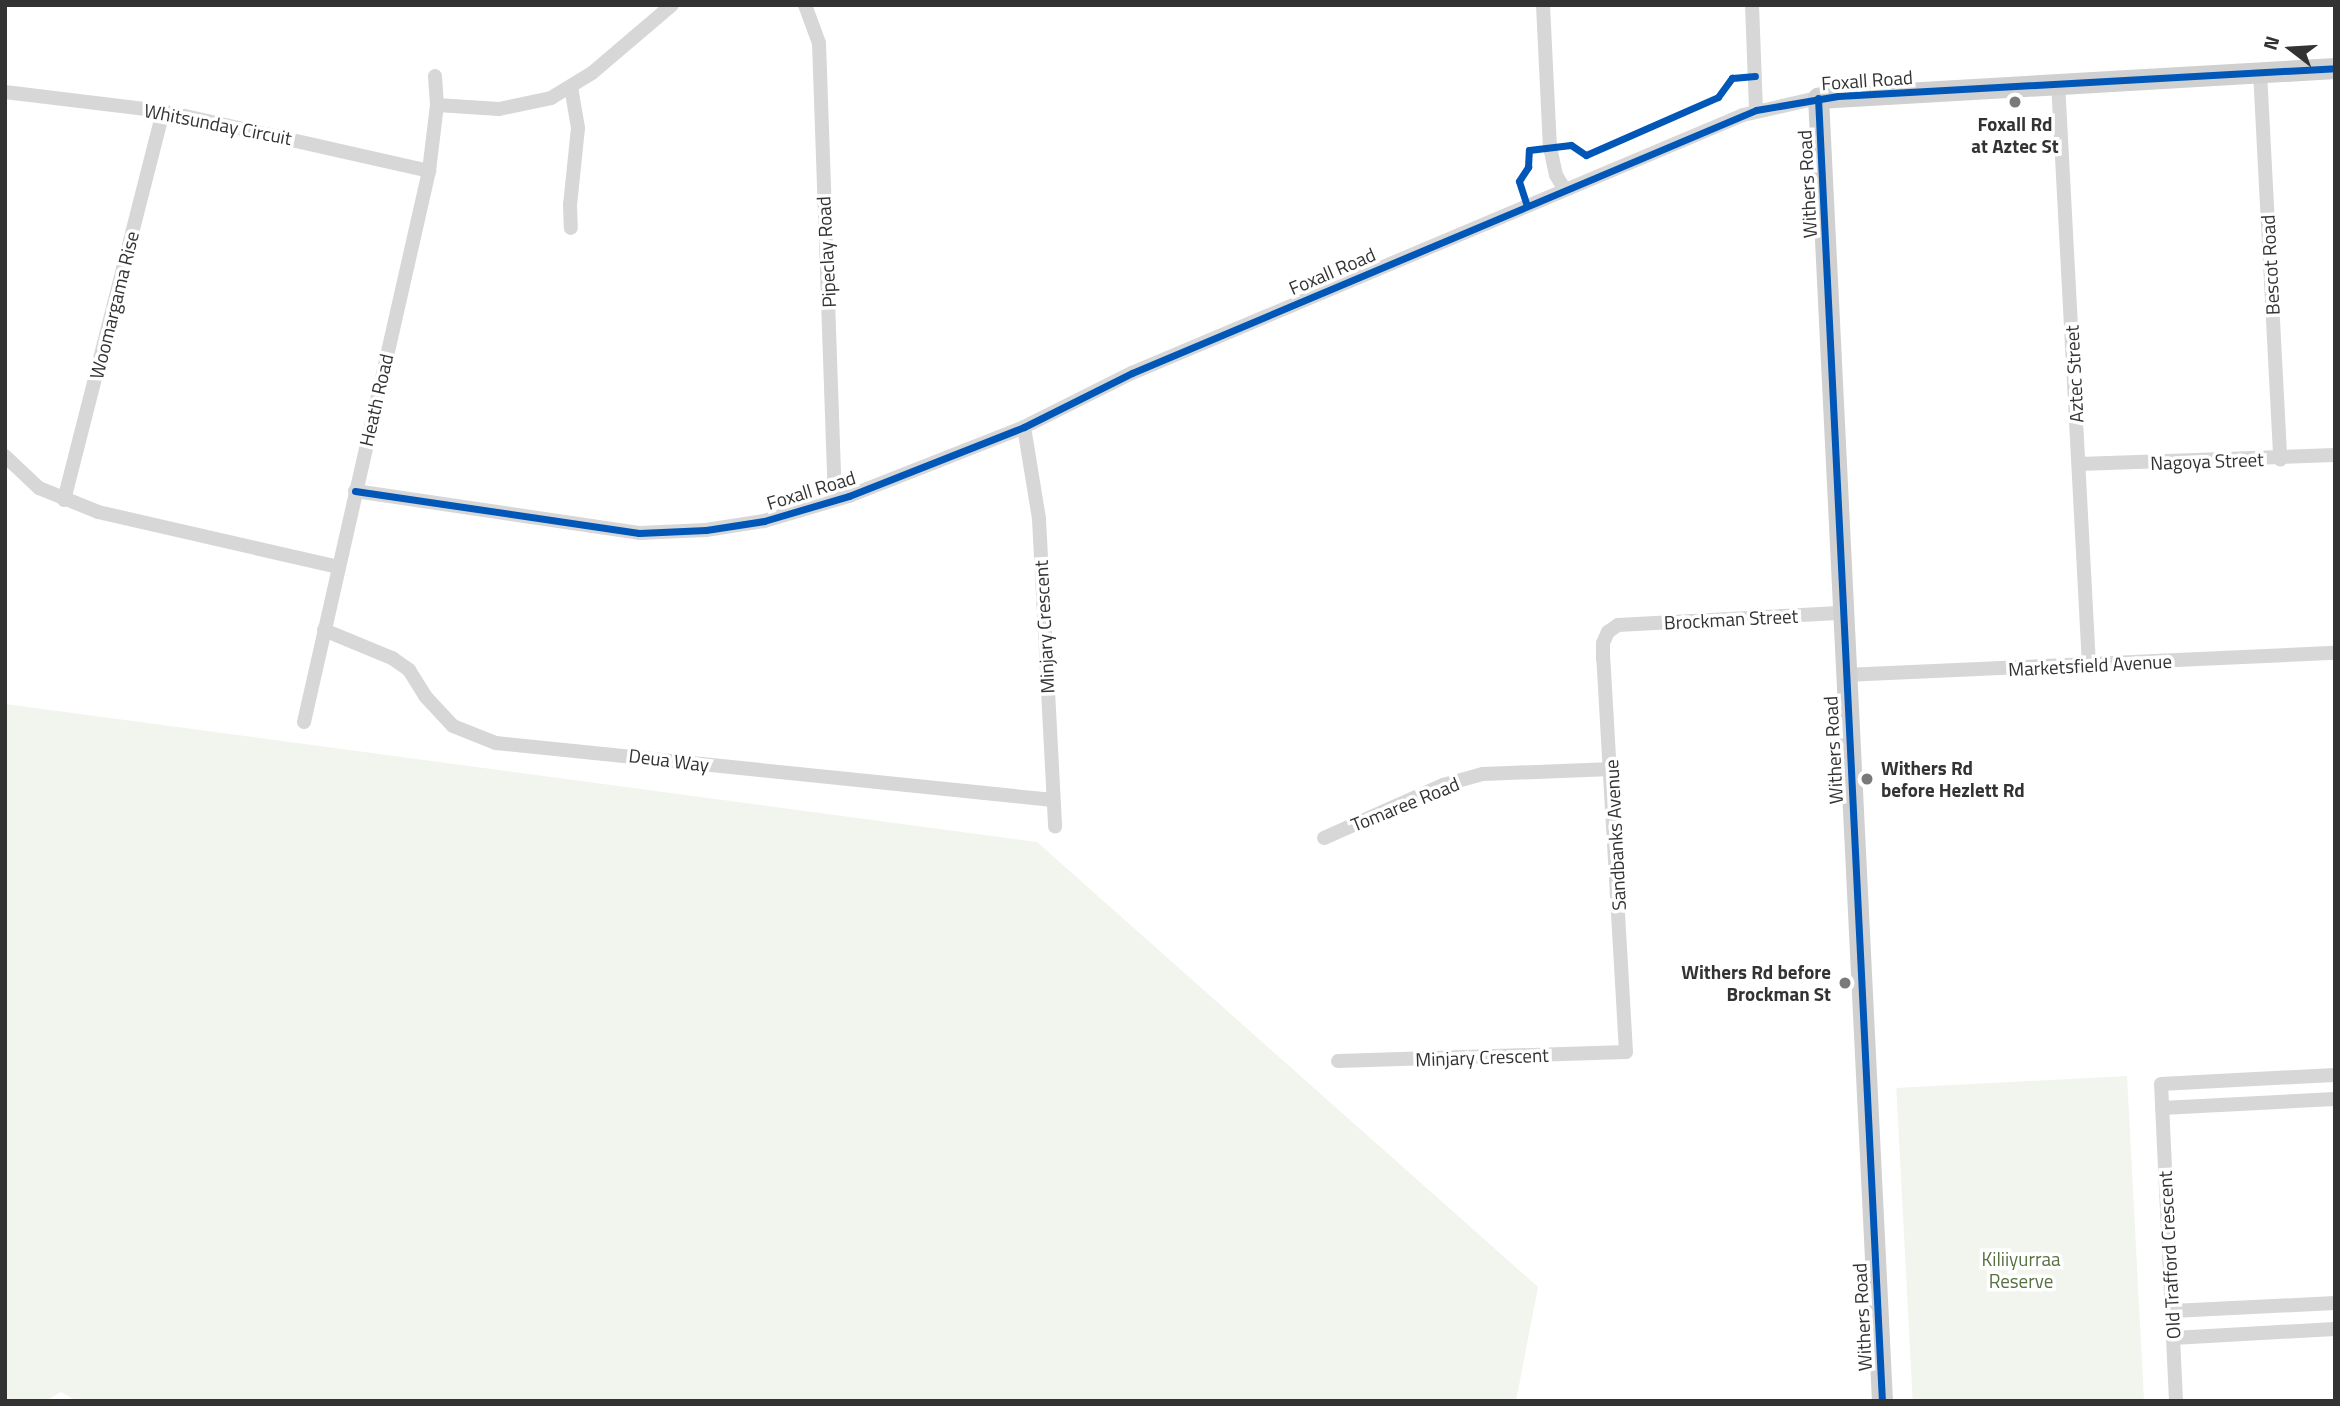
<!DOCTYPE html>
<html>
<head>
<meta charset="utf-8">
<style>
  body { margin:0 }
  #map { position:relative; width:2340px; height:1406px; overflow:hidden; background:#fff; font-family:"Titillium Web",sans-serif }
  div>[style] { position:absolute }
  .green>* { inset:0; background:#f1f5ed; transform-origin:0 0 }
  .street>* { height:14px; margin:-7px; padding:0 7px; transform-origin:7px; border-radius:7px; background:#d7d7d7 }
  .secondary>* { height:21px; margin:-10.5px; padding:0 10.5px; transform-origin:10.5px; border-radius:10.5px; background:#d0d0d0 }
  .cycleway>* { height:7px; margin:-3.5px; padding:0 3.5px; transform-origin:3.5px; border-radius:3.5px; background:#0057b8 }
  .dots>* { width:19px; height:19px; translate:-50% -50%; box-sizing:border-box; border:4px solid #fff; border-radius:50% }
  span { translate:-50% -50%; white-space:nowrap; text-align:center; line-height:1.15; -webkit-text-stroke:7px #fff; paint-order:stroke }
  .street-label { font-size:19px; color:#333 }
  .poi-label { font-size:19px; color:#333; font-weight:700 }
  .left { translate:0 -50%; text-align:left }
  .right { translate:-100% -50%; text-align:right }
  .park-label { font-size:19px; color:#56703f }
  .frame { position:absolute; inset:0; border:7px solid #333; pointer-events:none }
  .north { position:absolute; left:2256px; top:14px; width:70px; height:70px; -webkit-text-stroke:5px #fff; paint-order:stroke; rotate:287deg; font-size:19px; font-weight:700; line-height:28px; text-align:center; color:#333 }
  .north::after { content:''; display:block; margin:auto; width:24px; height:32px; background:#333; clip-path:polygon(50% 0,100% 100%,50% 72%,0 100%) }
</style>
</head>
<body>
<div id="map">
  <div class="green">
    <i style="clip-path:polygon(5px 704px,1037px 842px,1538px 1287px,1516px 1401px,77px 1401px,61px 1392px,46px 1401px,5px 1401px)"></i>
    <i style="left:2127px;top:1076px;width:325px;height:231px;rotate:87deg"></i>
  </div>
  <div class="street">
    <i style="left:805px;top:5px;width:40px;rotate:69.8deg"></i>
    <i style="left:819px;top:43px;width:457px;rotate:88deg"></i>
    <i style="left:1543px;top:5px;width:142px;rotate:87.2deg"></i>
    <i style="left:1550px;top:147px;width:29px;rotate:78deg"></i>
    <i style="left:1556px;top:175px;width:17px;rotate:59deg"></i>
    <i style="left:1752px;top:5px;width:105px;rotate:87.8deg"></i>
    <i style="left:2260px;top:72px;width:388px;rotate:87deg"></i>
    <i style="left:2058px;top:82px;width:585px;rotate:86.96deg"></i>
    <i style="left:571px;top:87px;width:42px;rotate:80.3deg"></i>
    <i style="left:578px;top:128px;width:77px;rotate:95.9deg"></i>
    <i style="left:570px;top:205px;width:23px;rotate:88deg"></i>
    <i style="left:5px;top:92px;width:159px;rotate:6.9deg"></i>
    <i style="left:163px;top:111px;width:273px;rotate:12.7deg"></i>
    <i style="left:437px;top:105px;width:62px;rotate:3.7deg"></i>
    <i style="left:499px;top:109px;width:53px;rotate:-11.9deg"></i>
    <i style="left:551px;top:98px;width:48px;rotate:-31.4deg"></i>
    <i style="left:592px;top:73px;width:105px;rotate:-40.4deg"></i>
    <i style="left:1024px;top:427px;width:93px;rotate:80.7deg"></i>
    <i style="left:1039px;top:519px;width:308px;rotate:87deg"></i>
    <i style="left:5px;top:456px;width:47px;rotate:43.3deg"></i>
    <i style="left:39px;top:488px;width:64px;rotate:22.1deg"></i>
    <i style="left:98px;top:512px;width:246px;rotate:12.9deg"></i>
    <i style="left:2079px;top:464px;width:256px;rotate:-2deg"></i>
    <i style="left:355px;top:491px;width:287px;rotate:8.4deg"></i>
    <i style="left:639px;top:533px;width:67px;rotate:-2.6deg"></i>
    <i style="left:706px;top:530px;width:59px;rotate:-8.8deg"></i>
    <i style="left:764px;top:521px;width:89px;rotate:-16.4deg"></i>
    <i style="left:849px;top:496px;width:188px;rotate:-21.5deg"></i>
    <i style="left:1024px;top:427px;width:121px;rotate:-26.6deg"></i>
    <i style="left:1132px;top:373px;width:663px;rotate:-22.89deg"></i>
    <i style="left:1743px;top:115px;width:77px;rotate:-12.8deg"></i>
    <i style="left:64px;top:500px;width:401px;rotate:-75.7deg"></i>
    <i style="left:324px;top:630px;width:74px;rotate:22.4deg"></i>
    <i style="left:392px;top:658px;width:21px;rotate:35deg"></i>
    <i style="left:409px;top:670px;width:31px;rotate:58deg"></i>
    <i style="left:425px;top:696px;width:41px;rotate:47deg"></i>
    <i style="left:453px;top:726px;width:46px;rotate:21.6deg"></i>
    <i style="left:496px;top:743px;width:560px;rotate:5.84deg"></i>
    <i style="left:1845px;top:675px;width:490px;rotate:-2.6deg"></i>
    <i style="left:304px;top:722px;width:565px;rotate:-77.22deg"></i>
    <i style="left:429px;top:171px;width:66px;rotate:-83.1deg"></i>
    <i style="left:437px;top:105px;width:29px;rotate:-94deg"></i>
    <i style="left:1324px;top:838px;width:130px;rotate:-24deg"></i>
    <i style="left:1443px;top:785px;width:41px;rotate:-15.4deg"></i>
    <i style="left:1483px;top:774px;width:129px;rotate:-2.2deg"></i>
    <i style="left:1338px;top:1061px;width:288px;rotate:-1.8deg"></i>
    <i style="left:1626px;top:1052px;width:394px;rotate:-93.3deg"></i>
    <i style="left:1603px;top:659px;width:16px;rotate:-90deg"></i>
    <i style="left:1603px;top:643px;width:12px;rotate:-66deg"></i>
    <i style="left:1608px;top:632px;width:12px;rotate:-35deg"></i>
    <i style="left:1618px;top:625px;width:225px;rotate:-3.1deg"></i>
    <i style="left:2162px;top:1108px;width:173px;rotate:-3deg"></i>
    <i style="left:2172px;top:1311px;width:163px;rotate:-2.8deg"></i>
    <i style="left:2173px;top:1338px;width:162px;rotate:-3.2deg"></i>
    <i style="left:2176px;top:1401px;width:317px;rotate:-92.7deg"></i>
    <i style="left:2161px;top:1084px;width:174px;rotate:-3deg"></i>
  </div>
  <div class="secondary">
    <i style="left:1882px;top:1401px;width:1305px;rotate:-92.81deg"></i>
    <i style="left:1818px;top:98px;width:518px;rotate:-3.32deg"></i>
  </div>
  <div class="cycleway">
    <i style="left:1818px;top:98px;width:1305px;rotate:87.19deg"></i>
    <i style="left:1527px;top:206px;width:26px;rotate:-108deg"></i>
    <i style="left:1519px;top:181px;width:17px;rotate:-57deg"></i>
    <i style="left:1528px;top:167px;width:17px;rotate:-87deg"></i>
    <i style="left:1529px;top:150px;width:42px;rotate:-6.8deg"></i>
    <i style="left:1571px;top:145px;width:18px;rotate:34deg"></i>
    <i style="left:1586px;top:155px;width:144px;rotate:-23.7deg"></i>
    <i style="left:1718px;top:97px;width:24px;rotate:-54deg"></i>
    <i style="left:1732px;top:78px;width:23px;rotate:-5deg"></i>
    <i style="left:355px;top:491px;width:287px;rotate:8.4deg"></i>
    <i style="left:639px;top:533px;width:67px;rotate:-2.6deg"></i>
    <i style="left:706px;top:530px;width:59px;rotate:-8.8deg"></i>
    <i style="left:764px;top:521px;width:89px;rotate:-16.4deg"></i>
    <i style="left:849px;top:496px;width:188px;rotate:-21.5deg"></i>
    <i style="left:1024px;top:427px;width:121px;rotate:-26.6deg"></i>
    <i style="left:1132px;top:373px;width:677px;rotate:-22.85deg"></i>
    <i style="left:1756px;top:110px;width:83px;rotate:-9.7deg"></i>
    <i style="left:1838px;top:96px;width:498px;rotate:-3.2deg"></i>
  </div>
  <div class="dots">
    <i style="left:2015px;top:102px;background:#7a7a7a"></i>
    <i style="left:1867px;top:779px;background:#7a7a7a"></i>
    <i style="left:1845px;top:983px;background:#7a7a7a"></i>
  </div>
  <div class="street-label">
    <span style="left:1867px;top:80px;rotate:-4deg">Foxall Road</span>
    <span style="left:218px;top:124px;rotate:11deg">Whitsunday Circuit</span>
    <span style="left:1807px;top:184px;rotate:-93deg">Withers Road</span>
    <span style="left:826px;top:252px;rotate:-93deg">Pipeclay Road</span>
    <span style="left:2270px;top:265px;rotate:-93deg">Bescot Road</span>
    <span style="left:1332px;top:271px;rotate:-23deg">Foxall Road</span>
    <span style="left:114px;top:305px;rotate:-76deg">Woomargama Rise</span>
    <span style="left:2074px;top:374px;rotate:-93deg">Aztec Street</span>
    <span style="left:376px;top:400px;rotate:-77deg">Heath Road</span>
    <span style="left:2207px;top:461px;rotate:-2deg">Nagoya Street</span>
    <span style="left:811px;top:490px;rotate:-17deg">Foxall Road</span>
    <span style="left:1731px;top:619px;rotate:-3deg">Brockman Street</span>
    <span style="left:1044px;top:627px;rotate:-93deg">Minjary Crescent</span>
    <span style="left:2090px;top:665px;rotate:-3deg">Marketsfield Avenue</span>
    <span style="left:1833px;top:750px;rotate:-93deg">Withers Road</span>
    <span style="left:669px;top:760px;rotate:7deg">Deua Way</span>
    <span style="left:1405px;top:804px;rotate:-22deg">Tomaree Road</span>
    <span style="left:1615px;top:835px;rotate:-93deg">Sandbanks Avenue</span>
    <span style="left:1482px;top:1057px;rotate:-2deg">Minjary Crescent</span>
    <span style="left:2169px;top:1255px;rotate:-93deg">Old Trafford Crescent</span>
    <span style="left:1862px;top:1317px;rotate:-93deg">Withers Road</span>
  </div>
  <div class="poi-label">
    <span style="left:2015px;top:135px">Foxall Rd<br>at Aztec St</span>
    <span class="left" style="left:1881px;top:779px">Withers Rd<br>before Hezlett Rd</span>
    <span class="right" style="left:1831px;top:983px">Withers Rd before<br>Brockman St</span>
  </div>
  <div class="park-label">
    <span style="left:2021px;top:1270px">Kiliiyurraa<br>Reserve</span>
  </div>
  <div class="frame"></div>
  <div class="north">N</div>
</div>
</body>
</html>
